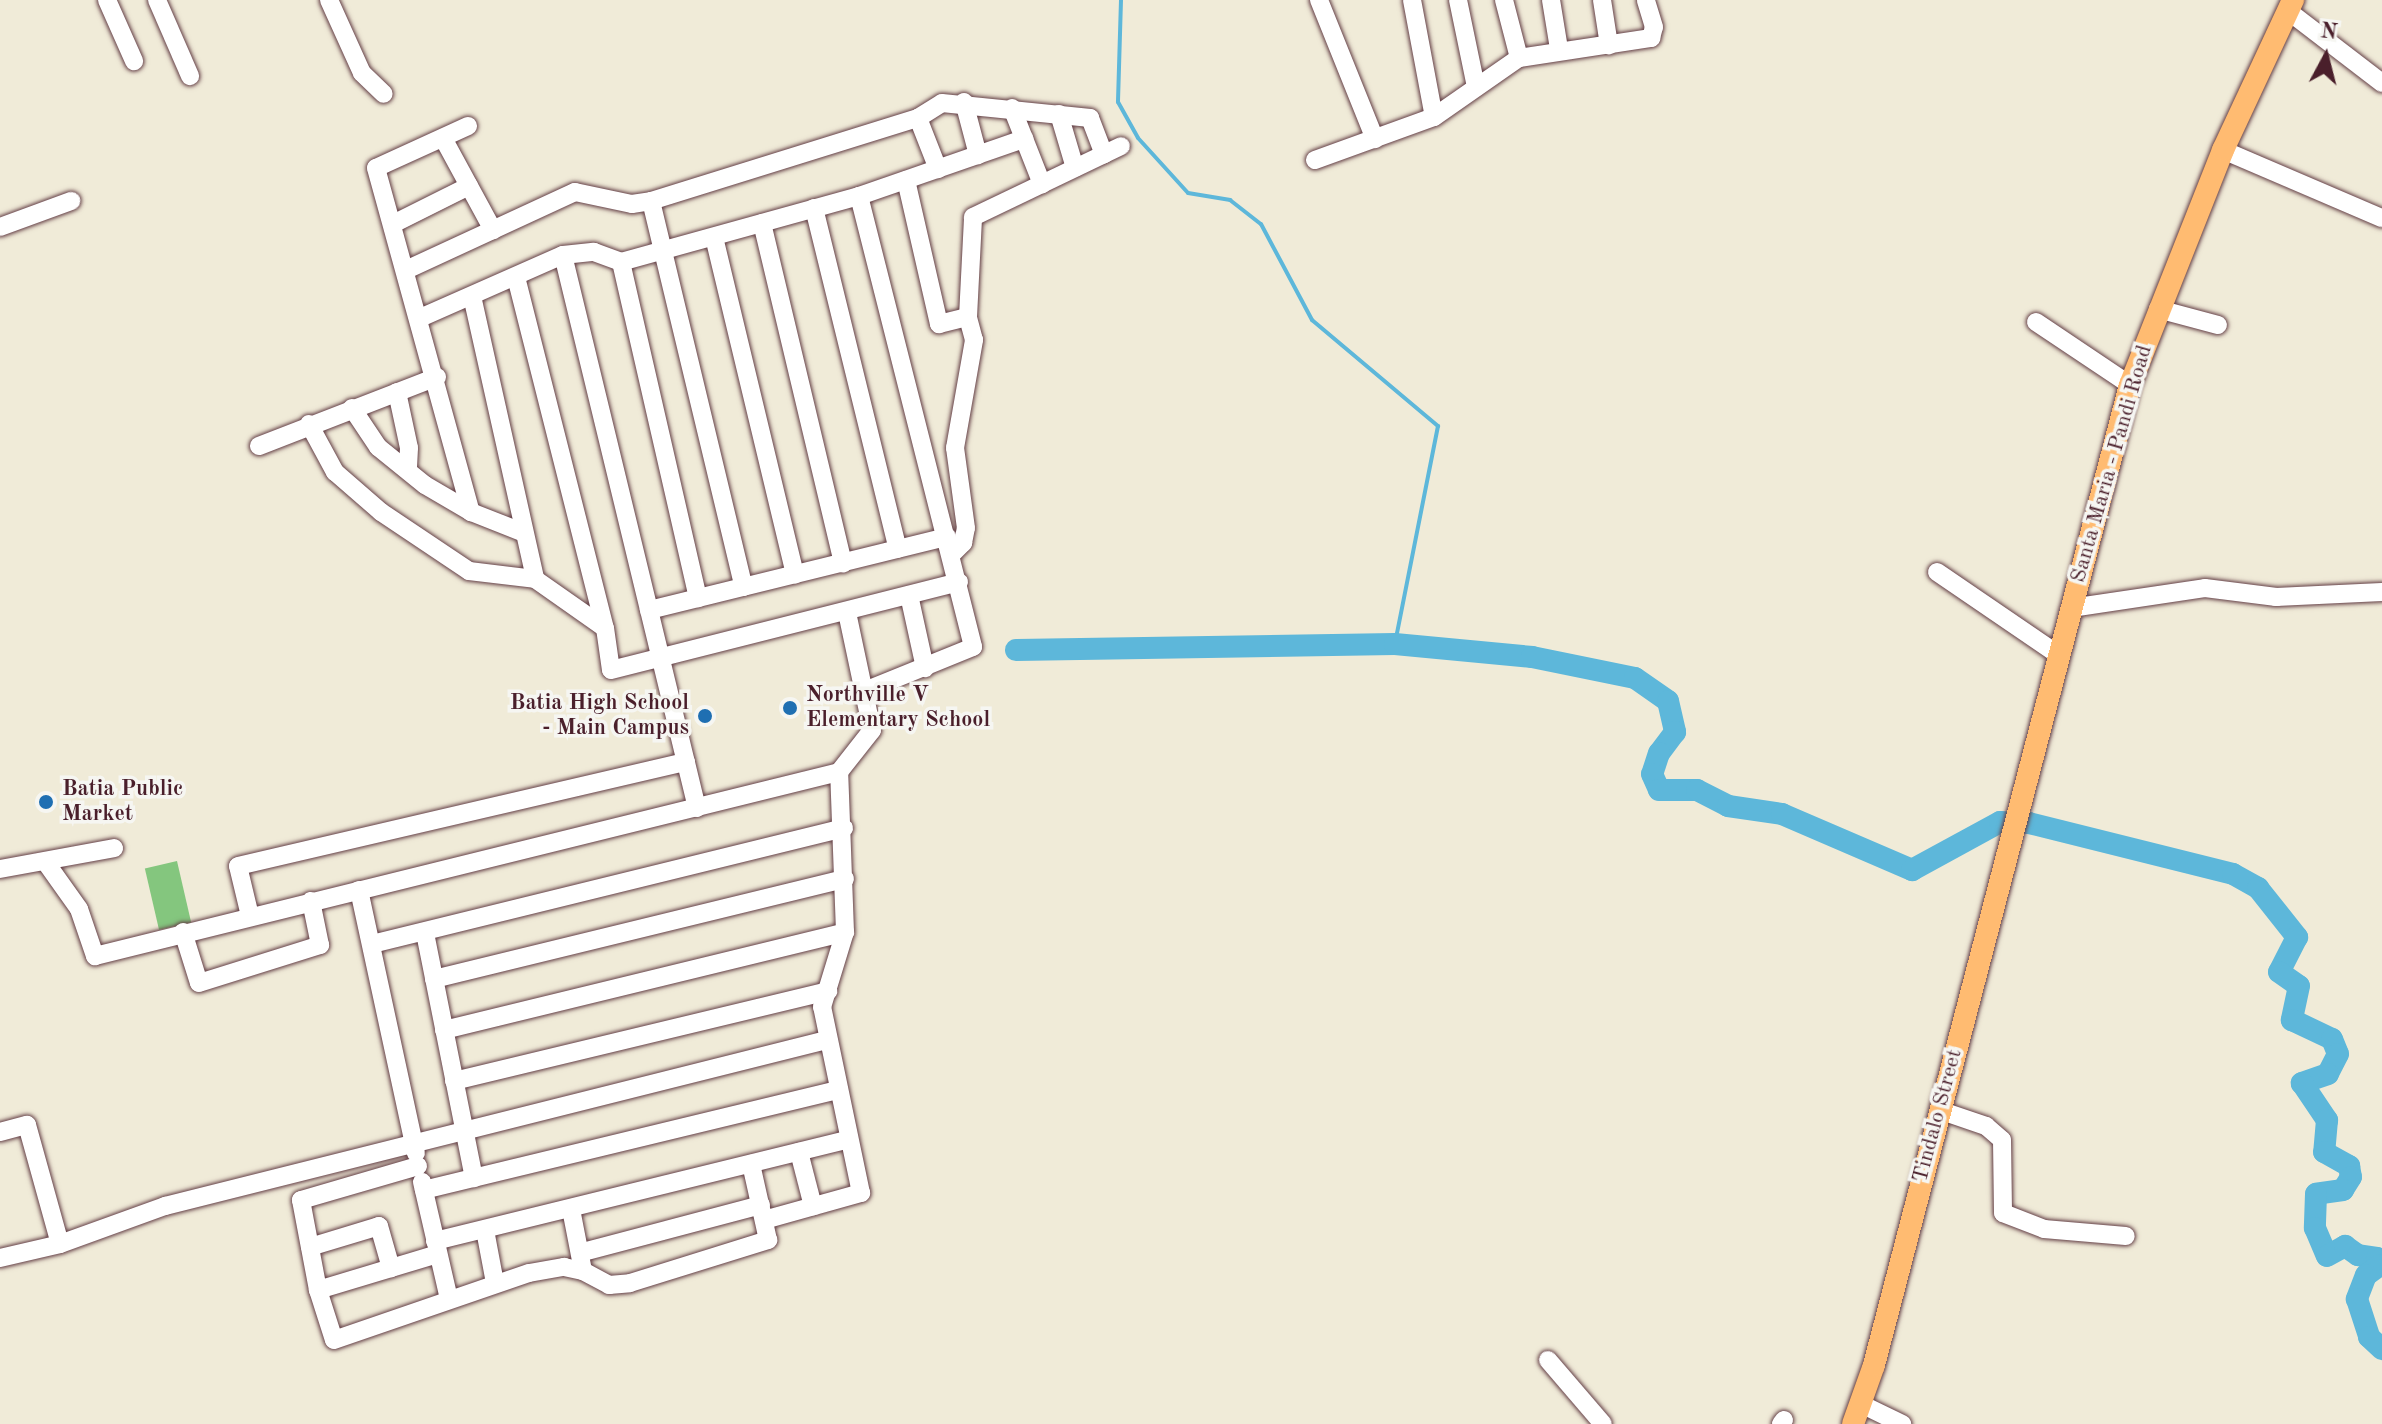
<!DOCTYPE html>
<html>
<head>
<meta charset="utf-8">
<style>
  body { margin:0 }
  #map { position:relative; width:2382px; height:1424px; overflow:hidden; background:#f0ebd8; font-family:"Old Standard TT",serif }
  div>[style] { position:absolute }
  .green>* { inset:0; background:#84c67e; transform-origin:0 0 }
  .stream>* { height:4px; margin:-2px; padding:0 2px; transform-origin:2px; border-radius:2px; background:#5db7da }
  .river>* { height:22px; margin:-11px; padding:0 11px; transform-origin:11px; border-radius:11px; background:#5db7da }
  .roads { filter:drop-shadow(0 0 2px #633e45) drop-shadow(0 0 2px #633e45) }
  .minor>* { height:18px; margin:-9px; padding:0 9px; transform-origin:9px; border-radius:9px; background:#fff }
  .major>* { height:22px; margin:-11px; padding:0 11px; transform-origin:11px; border-radius:11px; background:#ffbb71 }
  .dots>* { width:22px; height:22px; translate:-50% -50%; box-sizing:border-box; border:4px solid #f6f6f2; border-radius:50% }
  span { translate:-50% -50%; white-space:nowrap; text-align:center; line-height:1.15; -webkit-text-stroke:7px #f6f6f2; paint-order:stroke }
  .street-label { font-size:22px; color:#4a1f2b }
  .poi-label { font-size:22px; color:#4a1f2b; font-weight:700 }
  .left { translate:0 -50%; text-align:left }
  .right { translate:-100% -50%; text-align:right }
  .north { position:absolute; left:2286px; top:16px; width:80px; height:80px; -webkit-text-stroke:6px #f6f6f2; paint-order:stroke; rotate:7deg; font-size:22px; font-weight:700; line-height:32px; text-align:center; color:#4a1f2b }
  .north::after { content:''; display:block; margin:auto; width:28px; height:36px; background:#4a1f2b; clip-path:polygon(50% 0,100% 100%,50% 72%,0 100%) }
</style>
</head>
<body>
<div id="map">
  <div class="green">
    <i style="left:177px;top:861px;width:63px;height:33px;rotate:77deg"></i>
  </div>
  <div class="stream">
    <i style="left:1121px;top:0;width:102px;rotate:91.7deg"></i>
    <i style="left:1118px;top:102px;width:41px;rotate:60.9deg"></i>
    <i style="left:1138px;top:138px;width:74px;rotate:47.7deg"></i>
    <i style="left:1188px;top:193px;width:43px;rotate:9.5deg"></i>
    <i style="left:1230px;top:200px;width:39px;rotate:38deg"></i>
    <i style="left:1261px;top:224px;width:109px;rotate:62deg"></i>
    <i style="left:1312px;top:320px;width:165px;rotate:40.1deg"></i>
    <i style="left:1438px;top:426px;width:222px;rotate:101.2deg"></i>
  </div>
  <div class="river">
    <i style="left:1016px;top:650px;width:379px;rotate:-0.9deg"></i>
    <i style="left:1395px;top:644px;width:138px;rotate:5.4deg"></i>
    <i style="left:1532px;top:657px;width:105px;rotate:11.5deg"></i>
    <i style="left:1635px;top:678px;width:40px;rotate:34.9deg"></i>
    <i style="left:1668px;top:701px;width:32px;rotate:77deg"></i>
    <i style="left:1675px;top:732px;width:26px;rotate:127deg"></i>
    <i style="left:1659px;top:753px;width:22px;rotate:108deg"></i>
    <i style="left:1652px;top:774px;width:17px;rotate:66deg"></i>
    <i style="left:1659px;top:790px;width:38px"></i>
    <i style="left:1697px;top:790px;width:35px;rotate:27deg"></i>
    <i style="left:1728px;top:806px;width:55px;rotate:8.4deg"></i>
    <i style="left:1782px;top:814px;width:142px;rotate:23.3deg"></i>
    <i style="left:1912px;top:870px;width:100px;rotate:-28.6deg"></i>
    <i style="left:2000px;top:822px;width:29px;rotate:2deg"></i>
    <i style="left:2029px;top:823px;width:210px;rotate:14deg"></i>
    <i style="left:2233px;top:874px;width:29px;rotate:29deg"></i>
    <i style="left:2258px;top:888px;width:63px;rotate:51.5deg"></i>
    <i style="left:2297px;top:937px;width:39px;rotate:117deg"></i>
    <i style="left:2279px;top:972px;width:24px;rotate:35deg"></i>
    <i style="left:2299px;top:986px;width:35px;rotate:102deg"></i>
    <i style="left:2292px;top:1020px;width:44px;rotate:25.4deg"></i>
    <i style="left:2332px;top:1039px;width:16px;rotate:68deg"></i>
    <i style="left:2338px;top:1054px;width:22px;rotate:117deg"></i>
    <i style="left:2328px;top:1074px;width:28px;rotate:161deg"></i>
    <i style="left:2302px;top:1083px;width:45px;rotate:56deg"></i>
    <i style="left:2327px;top:1120px;width:32px;rotate:95deg"></i>
    <i style="left:2324px;top:1152px;width:29px;rotate:29deg"></i>
    <i style="left:2349px;top:1166px;width:11px;rotate:80deg"></i>
    <i style="left:2351px;top:1177px;width:15px;rotate:122deg"></i>
    <i style="left:2343px;top:1190px;width:27px;rotate:172deg"></i>
    <i style="left:2316px;top:1194px;width:34px;rotate:92deg"></i>
    <i style="left:2315px;top:1228px;width:30px;rotate:67deg"></i>
    <i style="left:2327px;top:1256px;width:21px;rotate:-29deg"></i>
    <i style="left:2345px;top:1246px;width:16px;rotate:35deg"></i>
    <i style="left:2358px;top:1255px;width:19px;rotate:9deg"></i>
    <i style="left:2377px;top:1258px;width:8px;rotate:67deg"></i>
    <i style="left:2380px;top:1265px;width:17px;rotate:144deg"></i>
    <i style="left:2366px;top:1275px;width:26px;rotate:111deg"></i>
    <i style="left:2357px;top:1299px;width:40px;rotate:72deg"></i>
    <i style="left:2369px;top:1337px;width:18px;rotate:43deg"></i>
  </div>
  <div class="roads">
    <div class="minor">
      <i style="left:107px;top:0;width:67px;rotate:66.1deg"></i>
      <i style="left:157px;top:0;width:83px;rotate:66.5deg"></i>
      <i style="left:329px;top:0;width:80px;rotate:65.7deg"></i>
      <i style="left:362px;top:73px;width:30px;rotate:44deg"></i>
      <i style="left:1319px;top:0;width:150px;rotate:68.1deg"></i>
      <i style="left:1412px;top:0;width:119px;rotate:79.4deg"></i>
      <i style="left:1458px;top:0;width:89px;rotate:78.3deg"></i>
      <i style="left:1504px;top:0;width:60px;rotate:75.5deg"></i>
      <i style="left:1551px;top:0;width:50px;rotate:80.7deg"></i>
      <i style="left:1602px;top:0;width:46px;rotate:81.2deg"></i>
      <i style="left:2287px;top:10px;width:120px;rotate:37.5deg"></i>
      <i style="left:964px;top:102px;width:55px;rotate:75.2deg"></i>
      <i style="left:1012px;top:108px;width:82px;rotate:68.5deg"></i>
      <i style="left:1059px;top:114px;width:56px;rotate:73.5deg"></i>
      <i style="left:918px;top:118px;width:55px;rotate:68.6deg"></i>
      <i style="left:468px;top:126px;width:101px;rotate:155.5deg"></i>
      <i style="left:376px;top:168px;width:357px;rotate:74.6deg"></i>
      <i style="left:443px;top:138px;width:105px;rotate:61.5deg"></i>
      <i style="left:2223px;top:150px;width:173px;rotate:23.2deg"></i>
      <i style="left:1315px;top:160px;width:127px;rotate:-19.9deg"></i>
      <i style="left:1434px;top:117px;width:103px;rotate:-34.8deg"></i>
      <i style="left:1519px;top:58px;width:134px;rotate:-8.6deg"></i>
      <i style="left:1651px;top:38px;width:11px;rotate:-75deg"></i>
      <i style="left:1654px;top:27px;width:28px;rotate:-107deg"></i>
      <i style="left:906px;top:180px;width:148px;rotate:77.1deg"></i>
      <i style="left:939px;top:324px;width:30px;rotate:-14deg"></i>
      <i style="left:859px;top:196px;width:465px;rotate:75.8deg"></i>
      <i style="left:973px;top:647px;width:114px;rotate:157.9deg"></i>
      <i style="left:651px;top:201px;width:397px;rotate:76.5deg"></i>
      <i style="left:814px;top:208px;width:351px;rotate:76.2deg"></i>
      <i style="left:762px;top:223px;width:350px;rotate:76.6deg"></i>
      <i style="left:393px;top:224px;width:85px;rotate:-26.6deg"></i>
      <i style="left:0;top:227px;width:76px;rotate:-20.1deg"></i>
      <i style="left:714px;top:237px;width:347px;rotate:76.5deg"></i>
      <i style="left:563px;top:255px;width:569px;rotate:76.38deg"></i>
      <i style="left:621px;top:262px;width:345px;rotate:77.1deg"></i>
      <i style="left:406px;top:270px;width:186px;rotate:-24.8deg"></i>
      <i style="left:575px;top:192px;width:58px;rotate:11.9deg"></i>
      <i style="left:632px;top:204px;width:19px;rotate:-9deg"></i>
      <i style="left:651px;top:201px;width:280px;rotate:-17.3deg"></i>
      <i style="left:918px;top:118px;width:28px;rotate:-32deg"></i>
      <i style="left:942px;top:103px;width:149px;rotate:5.8deg"></i>
      <i style="left:1090px;top:118px;width:39px;rotate:69deg"></i>
      <i style="left:516px;top:277px;width:362px;rotate:75.8deg"></i>
      <i style="left:472px;top:296px;width:290px;rotate:77.4deg"></i>
      <i style="left:2158px;top:309px;width:62px;rotate:14.9deg"></i>
      <i style="left:420px;top:318px;width:156px;rotate:-23.8deg"></i>
      <i style="left:563px;top:255px;width:31px;rotate:-6deg"></i>
      <i style="left:594px;top:252px;width:29px;rotate:20deg"></i>
      <i style="left:621px;top:262px;width:247px;rotate:-15.5deg"></i>
      <i style="left:859px;top:196px;width:175px;rotate:-19.1deg"></i>
      <i style="left:2036px;top:322px;width:113px;rotate:33.8deg"></i>
      <i style="left:397px;top:392px;width:57px;rotate:77.9deg"></i>
      <i style="left:409px;top:448px;width:22px;rotate:93deg"></i>
      <i style="left:352px;top:408px;width:47px;rotate:56.3deg"></i>
      <i style="left:378px;top:447px;width:60px;rotate:39deg"></i>
      <i style="left:425px;top:485px;width:53px;rotate:30.4deg"></i>
      <i style="left:471px;top:512px;width:57px;rotate:21.6deg"></i>
      <i style="left:309px;top:424px;width:55px;rotate:61.6deg"></i>
      <i style="left:335px;top:472px;width:61px;rotate:41deg"></i>
      <i style="left:381px;top:512px;width:106px;rotate:33.8deg"></i>
      <i style="left:469px;top:571px;width:66px;rotate:6.9deg"></i>
      <i style="left:535px;top:579px;width:85px;rotate:35deg"></i>
      <i style="left:605px;top:628px;width:42px;rotate:81.9deg"></i>
      <i style="left:611px;top:670px;width:359px;rotate:-14.2deg"></i>
      <i style="left:259px;top:446px;width:191px;rotate:-21.2deg"></i>
      <i style="left:952px;top:554px;width:16px;rotate:-45deg"></i>
      <i style="left:963px;top:543px;width:15px;rotate:-79deg"></i>
      <i style="left:966px;top:528px;width:81px;rotate:-97.8deg"></i>
      <i style="left:955px;top:448px;width:110px;rotate:-80deg"></i>
      <i style="left:974px;top:340px;width:24px;rotate:-105deg"></i>
      <i style="left:968px;top:317px;width:100px;rotate:-87.1deg"></i>
      <i style="left:973px;top:217px;width:164px;rotate:-25.6deg"></i>
      <i style="left:1937px;top:572px;width:145px;rotate:34.3deg"></i>
      <i style="left:909px;top:595px;width:75px;rotate:77.6deg"></i>
      <i style="left:2071px;top:608px;width:135px;rotate:-8.5deg"></i>
      <i style="left:2205px;top:588px;width:72px;rotate:7.2deg"></i>
      <i style="left:2276px;top:597px;width:106px;rotate:-2.7deg"></i>
      <i style="left:649px;top:610px;width:307px;rotate:-13.8deg"></i>
      <i style="left:47px;top:864px;width:55px;rotate:54.6deg"></i>
      <i style="left:79px;top:909px;width:50px;rotate:71.2deg"></i>
      <i style="left:95px;top:956px;width:766px;rotate:-13.89deg"></i>
      <i style="left:839px;top:772px;width:53px;rotate:-51.8deg"></i>
      <i style="left:872px;top:730px;width:121px;rotate:-102deg"></i>
      <i style="left:0;top:869px;width:116px;rotate:-10.4deg"></i>
      <i style="left:359px;top:890px;width:269px;rotate:77.8deg"></i>
      <i style="left:250px;top:916px;width:51px;rotate:-103.5deg"></i>
      <i style="left:238px;top:866px;width:460px;rotate:-13.1deg"></i>
      <i style="left:183px;top:932px;width:53px;rotate:72.6deg"></i>
      <i style="left:199px;top:983px;width:127px;rotate:-17.4deg"></i>
      <i style="left:320px;top:945px;width:45px;rotate:-101.6deg"></i>
      <i style="left:425px;top:933px;width:250px;rotate:78.7deg"></i>
      <i style="left:372px;top:944px;width:486px;rotate:-13.8deg"></i>
      <i style="left:434px;top:979px;width:423px;rotate:-13.7deg"></i>
      <i style="left:444px;top:1030px;width:413px;rotate:-13.7deg"></i>
      <i style="left:454px;top:1081px;width:385px;rotate:-13.5deg"></i>
      <i style="left:1939px;top:1110px;width:50px;rotate:18.8deg"></i>
      <i style="left:1986px;top:1126px;width:21px;rotate:41deg"></i>
      <i style="left:2002px;top:1140px;width:73px;rotate:89.2deg"></i>
      <i style="left:2003px;top:1213px;width:44px;rotate:21.3deg"></i>
      <i style="left:2044px;top:1229px;width:82px;rotate:4.9deg"></i>
      <i style="left:0;top:1132px;width:28px;rotate:-15deg"></i>
      <i style="left:27px;top:1125px;width:123px;rotate:74.5deg"></i>
      <i style="left:799px;top:1152px;width:56px;rotate:75.5deg"></i>
      <i style="left:418px;top:1166px;width:122px;rotate:163.8deg"></i>
      <i style="left:301px;top:1200px;width:92px;rotate:79.3deg"></i>
      <i style="left:318px;top:1290px;width:52px;rotate:72.3deg"></i>
      <i style="left:334px;top:1340px;width:206px;rotate:-19deg"></i>
      <i style="left:529px;top:1273px;width:36px;rotate:-10deg"></i>
      <i style="left:564px;top:1267px;width:19px;rotate:12deg"></i>
      <i style="left:422px;top:1182px;width:120px;rotate:77deg"></i>
      <i style="left:424px;top:1190px;width:425px;rotate:-13.6deg"></i>
      <i style="left:571px;top:1209px;width:63px;rotate:79deg"></i>
      <i style="left:583px;top:1271px;width:30px;rotate:28deg"></i>
      <i style="left:609px;top:1285px;width:21px;rotate:-5deg"></i>
      <i style="left:630px;top:1283px;width:145px;rotate:-17.3deg"></i>
      <i style="left:768px;top:1240px;width:78px;rotate:-102.6deg"></i>
      <i style="left:764px;top:1220px;width:101px;rotate:-15.6deg"></i>
      <i style="left:861px;top:1193px;width:190px;rotate:-101.8deg"></i>
      <i style="left:822px;top:1007px;width:78px;rotate:-73deg"></i>
      <i style="left:845px;top:932px;width:160px;rotate:-92.1deg"></i>
      <i style="left:485px;top:1230px;width:54px;rotate:79.3deg"></i>
      <i style="left:435px;top:1241px;width:426px;rotate:-13.8deg"></i>
      <i style="left:310px;top:1247px;width:72px;rotate:-16.9deg"></i>
      <i style="left:379px;top:1226px;width:44px;rotate:74.1deg"></i>
      <i style="left:583px;top:1252px;width:184px;rotate:-14.8deg"></i>
      <i style="left:0;top:1258px;width:62px;rotate:-13.1deg"></i>
      <i style="left:60px;top:1244px;width:112px;rotate:-19.9deg"></i>
      <i style="left:165px;top:1206px;width:682px;rotate:-14.08deg"></i>
      <i style="left:318px;top:1290px;width:125px;rotate:-16.7deg"></i>
      <i style="left:1548px;top:1360px;width:84px;rotate:49.3deg"></i>
      <i style="left:1861px;top:1404px;width:46px;rotate:26deg"></i>
      <i style="left:1781px;top:1424px;width:5px;rotate:-53deg"></i>
    </div>
    <div class="major">
      <i style="left:1853px;top:1424px;width:63px;rotate:-70.4deg"></i>
      <i style="left:1874px;top:1365px;width:1013px;rotate:-75.36deg"></i>
      <i style="left:2130px;top:385px;width:253px;rotate:-68.4deg"></i>
      <i style="left:2223px;top:150px;width:166px;rotate:-65deg"></i>
    </div>
  </div>
  <div class="dots">
    <i style="left:790px;top:708px;background:#1f6fb2"></i>
    <i style="left:705px;top:716px;background:#1f6fb2"></i>
    <i style="left:46px;top:802px;background:#1f6fb2"></i>
  </div>
  <div class="street-label">
    <span style="left:2112px;top:464px;rotate:-74deg">Santa Maria - Pandi Road</span>
    <span style="left:1938px;top:1116px;rotate:-75deg">Tindalo Street</span>
  </div>
  <div class="poi-label">
    <span class="left" style="left:806px;top:708px">Northville V<br>Elementary School</span>
    <span class="right" style="left:689px;top:716px">Batia High School<br>- Main Campus</span>
    <span class="left" style="left:62px;top:802px">Batia Public<br>Market</span>
  </div>
  <div class="north">N</div>
</div>
</body>
</html>
